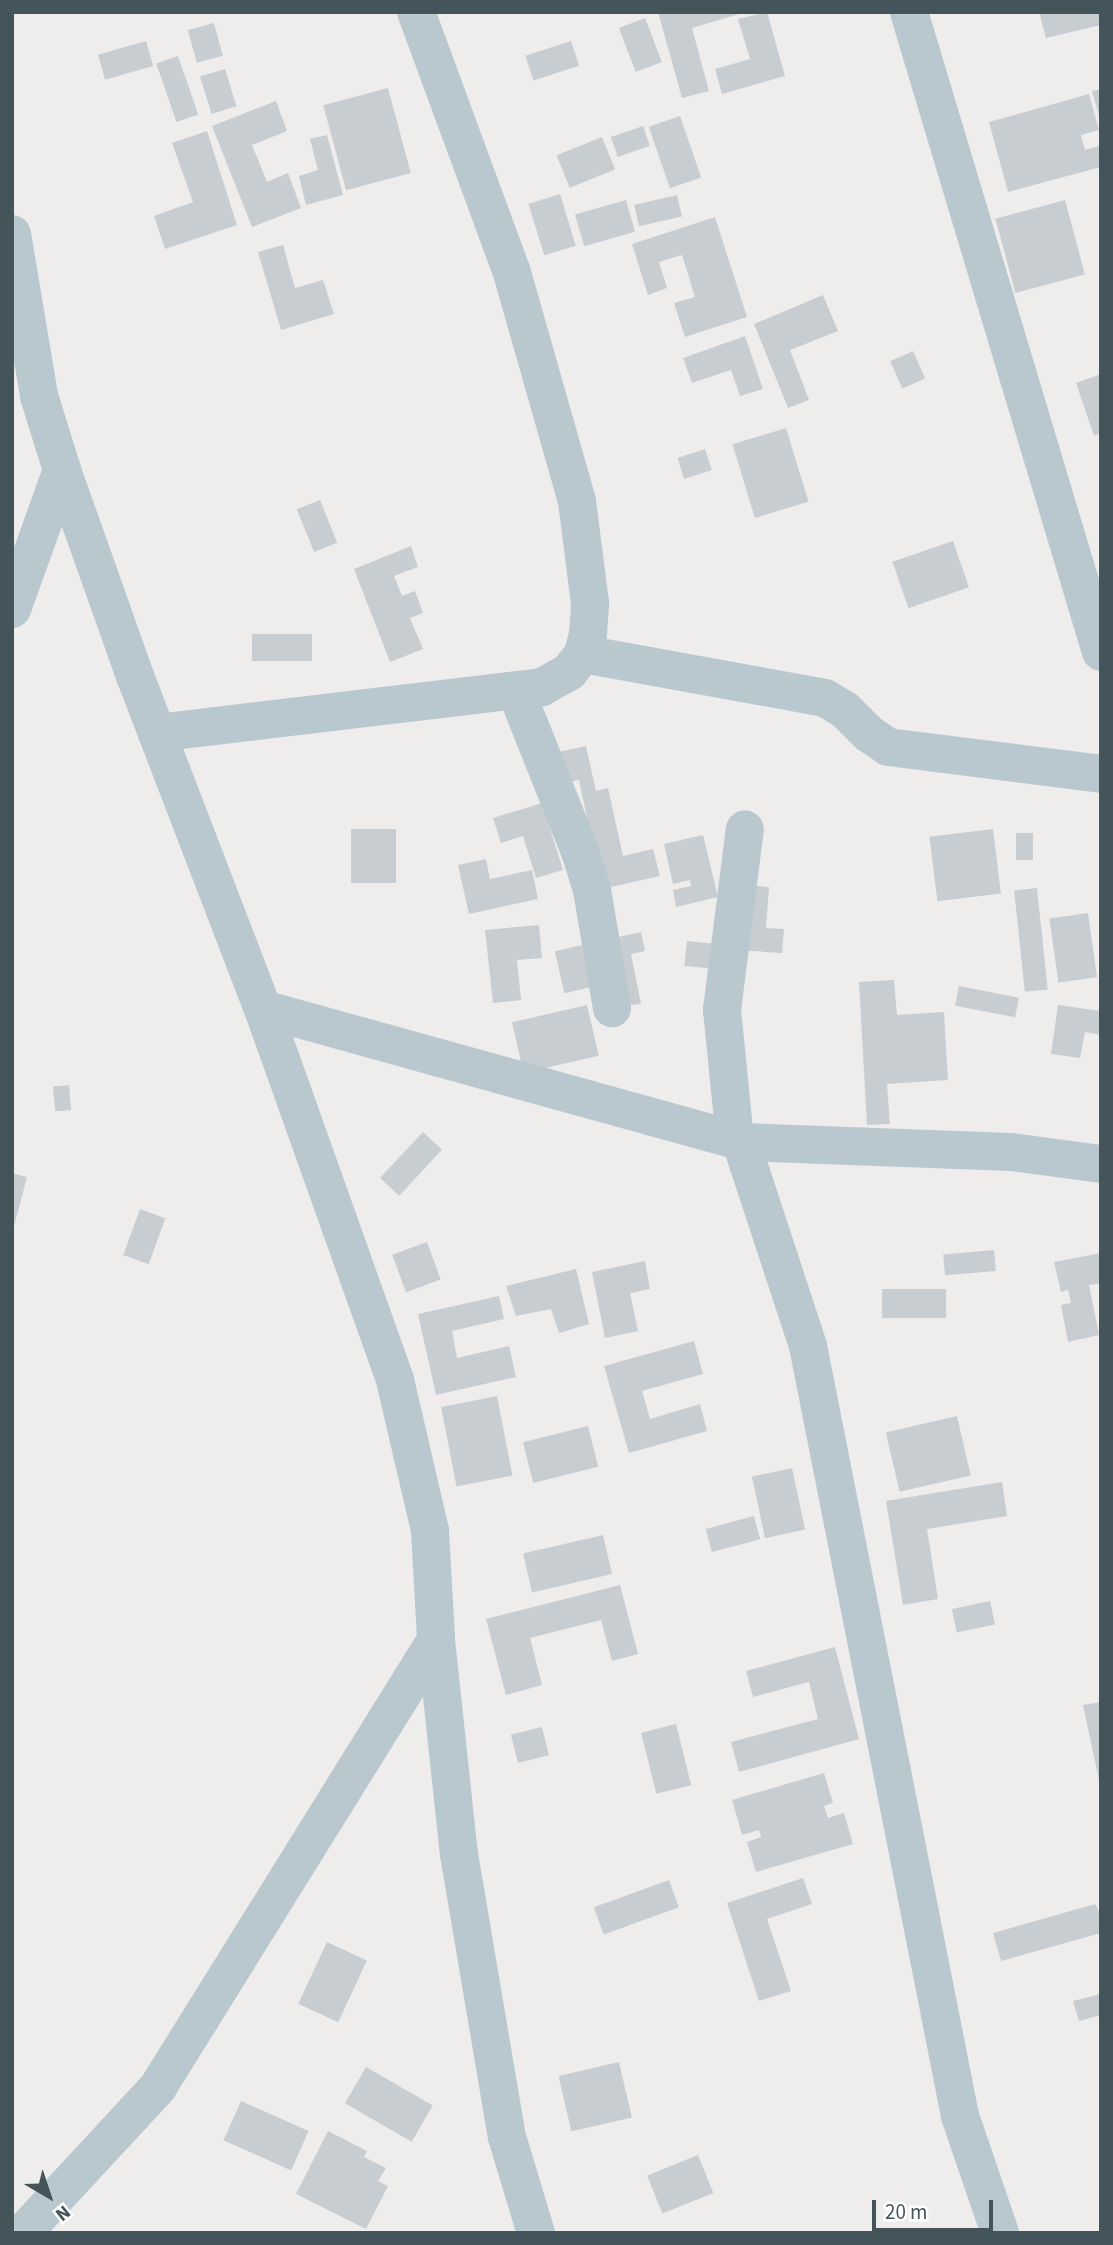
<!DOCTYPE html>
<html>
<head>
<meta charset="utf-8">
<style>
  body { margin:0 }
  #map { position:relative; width:1113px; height:2245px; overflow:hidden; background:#efecec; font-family:"Source Sans 3",sans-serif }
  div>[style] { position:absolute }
  .building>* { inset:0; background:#c8cdd2; transform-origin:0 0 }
  .minor>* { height:38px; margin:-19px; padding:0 19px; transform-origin:19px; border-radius:19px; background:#b9c8ce }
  span { translate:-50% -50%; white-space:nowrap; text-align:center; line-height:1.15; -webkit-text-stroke:5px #fff; paint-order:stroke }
  .frame { position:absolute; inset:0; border:14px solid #43545b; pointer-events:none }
  .north { position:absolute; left:14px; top:2161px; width:70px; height:70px; -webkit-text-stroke:5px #fff; paint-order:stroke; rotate:141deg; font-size:19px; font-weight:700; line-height:28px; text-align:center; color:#43545b }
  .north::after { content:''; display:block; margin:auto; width:24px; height:32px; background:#43545b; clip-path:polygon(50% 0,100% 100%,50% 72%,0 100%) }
  .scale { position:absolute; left:872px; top:2200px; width:121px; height:32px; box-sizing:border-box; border:4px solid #43545b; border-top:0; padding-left:9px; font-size:21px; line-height:24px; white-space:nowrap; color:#43545b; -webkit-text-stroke:5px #fff; paint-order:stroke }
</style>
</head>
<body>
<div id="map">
  <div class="building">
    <i style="clip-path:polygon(658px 12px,746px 12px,692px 28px,709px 91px,682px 98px)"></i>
    <i style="clip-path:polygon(767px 12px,785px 76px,722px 94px,715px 69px,750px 59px,738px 19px)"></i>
    <i style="clip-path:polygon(1039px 12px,1101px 12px,1101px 25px,1046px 38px)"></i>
    <i style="left:645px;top:18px;width:47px;height:28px;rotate:69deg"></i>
    <i style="left:214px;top:23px;width:34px;height:27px;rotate:75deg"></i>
    <i style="left:146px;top:41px;width:26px;height:50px;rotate:74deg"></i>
    <i style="left:571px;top:41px;width:26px;height:48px;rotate:72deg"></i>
    <i style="left:178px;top:56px;width:62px;height:23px;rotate:71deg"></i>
    <i style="left:225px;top:69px;width:39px;height:26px;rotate:73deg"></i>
    <i style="left:388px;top:88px;width:88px;height:67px;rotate:75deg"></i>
    <i style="clip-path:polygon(1101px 89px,1101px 119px,1100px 119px,1092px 91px)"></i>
    <i style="clip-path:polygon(1089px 94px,1099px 130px,1081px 135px,1085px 150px,1099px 146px,1101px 167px,1008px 192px,989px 122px)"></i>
    <i style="clip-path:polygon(276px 101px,287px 131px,252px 145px,267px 182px,288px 173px,301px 208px,252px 227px,212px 126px)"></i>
    <i style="left:680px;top:116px;width:65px;height:33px;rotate:71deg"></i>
    <i style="left:643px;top:126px;width:21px;height:34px;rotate:71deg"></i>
    <i style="clip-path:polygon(207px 131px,237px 225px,165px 249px,154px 216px,193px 202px,172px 143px)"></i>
    <i style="clip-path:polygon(327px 135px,343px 195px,306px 205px,299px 176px,318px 170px,310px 139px)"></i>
    <i style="left:602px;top:137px;width:35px;height:49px;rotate:68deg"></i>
    <i style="left:560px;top:194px;width:54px;height:33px;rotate:73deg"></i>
    <i style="left:677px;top:195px;width:22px;height:44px;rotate:77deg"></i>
    <i style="left:626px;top:200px;width:33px;height:53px;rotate:74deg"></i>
    <i style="left:1065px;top:200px;width:77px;height:72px;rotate:75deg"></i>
    <i style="clip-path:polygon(715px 217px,747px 317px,685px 337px,674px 303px,695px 297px,682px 255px,659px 262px,667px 288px,648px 295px,632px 244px)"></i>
    <i style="clip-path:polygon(283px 245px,295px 288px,323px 280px,334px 314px,281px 330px,258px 252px)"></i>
    <i style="clip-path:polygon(823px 295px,838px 331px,790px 350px,809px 400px,788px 408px,754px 324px)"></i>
    <i style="clip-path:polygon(745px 336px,763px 389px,740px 396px,731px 370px,692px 383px,683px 358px)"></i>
    <i style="left:913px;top:351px;width:30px;height:25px;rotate:66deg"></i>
    <i style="clip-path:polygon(1101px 374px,1101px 433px,1094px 436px,1076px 383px)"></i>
    <i style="left:786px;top:428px;width:77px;height:56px;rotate:73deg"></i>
    <i style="left:705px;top:449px;width:22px;height:29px;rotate:72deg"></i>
    <i style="left:320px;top:500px;width:46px;height:25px;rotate:68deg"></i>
    <i style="left:953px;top:541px;width:49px;height:64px;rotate:71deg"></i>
    <i style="clip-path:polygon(411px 546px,418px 567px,394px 576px,402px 596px,415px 591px,423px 613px,410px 618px,423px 649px,390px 662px,354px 569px)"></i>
    <i style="left:312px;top:634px;width:27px;height:60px;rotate:90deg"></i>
    <i style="clip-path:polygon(586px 746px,596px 791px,608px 788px,623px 856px,653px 849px,660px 876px,602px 889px,579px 780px,564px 783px,558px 752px)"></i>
    <i style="clip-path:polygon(542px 803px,563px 870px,536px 878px,523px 836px,501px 843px,493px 818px)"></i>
    <i style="left:351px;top:829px;width:45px;height:54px"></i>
    <i style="left:993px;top:829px;width:65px;height:64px;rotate:83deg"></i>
    <i style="left:1016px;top:833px;width:17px;height:27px"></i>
    <i style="clip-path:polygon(703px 835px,718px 897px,676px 907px,673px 890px,691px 886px,690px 880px,673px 884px,664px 844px)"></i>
    <i style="clip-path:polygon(486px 859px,490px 879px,532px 870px,538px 899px,469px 914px,458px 865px)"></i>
    <i style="clip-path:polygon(743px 885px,769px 887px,766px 928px,784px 929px,782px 953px,737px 950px)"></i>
    <i style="left:1037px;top:888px;width:102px;height:23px;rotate:84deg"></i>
    <i style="left:1088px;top:913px;width:65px;height:39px;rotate:82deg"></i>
    <i style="clip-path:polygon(539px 925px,542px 958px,517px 960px,521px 1000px,493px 1003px,485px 930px)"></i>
    <i style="clip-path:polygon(641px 932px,645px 951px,631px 954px,641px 1004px,620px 1006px,605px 940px)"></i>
    <i style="left:687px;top:941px;width:39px;height:25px;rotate:6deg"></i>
    <i style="left:582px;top:945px;width:43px;height:28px;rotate:77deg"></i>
    <i style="clip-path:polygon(894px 980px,897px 1015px,944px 1012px,948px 1080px,887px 1084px,890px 1124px,867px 1125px,859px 982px)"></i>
    <i style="left:959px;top:986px;width:61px;height:20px;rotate:11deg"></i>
    <i style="left:587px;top:1005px;width:52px;height:77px;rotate:77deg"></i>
    <i style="clip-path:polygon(1058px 1005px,1101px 1011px,1101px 1035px,1085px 1032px,1080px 1058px,1051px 1054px)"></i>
    <i style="left:69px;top:1085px;width:25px;height:16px;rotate:85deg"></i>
    <i style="left:423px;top:1132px;width:26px;height:63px;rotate:43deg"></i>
    <i style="clip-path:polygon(12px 1173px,27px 1177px,13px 1230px,12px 1230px)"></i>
    <i style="left:140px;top:1209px;width:27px;height:49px;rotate:20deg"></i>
    <i style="left:427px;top:1242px;width:40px;height:37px;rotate:70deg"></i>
    <i style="left:994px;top:1250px;width:21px;height:51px;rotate:85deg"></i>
    <i style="clip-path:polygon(1101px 1253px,1101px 1283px,1089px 1285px,1099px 1335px,1068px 1342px,1061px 1305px,1071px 1303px,1068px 1290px,1061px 1292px,1054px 1262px)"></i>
    <i style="clip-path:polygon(645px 1261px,650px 1289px,630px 1293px,638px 1331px,605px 1338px,592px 1272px)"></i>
    <i style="clip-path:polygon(576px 1269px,589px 1324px,559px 1333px,551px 1309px,516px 1316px,506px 1286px)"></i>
    <i style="left:882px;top:1289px;width:64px;height:29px"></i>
    <i style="clip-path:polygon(499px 1296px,504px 1319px,452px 1331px,457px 1358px,509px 1346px,516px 1377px,436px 1395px,418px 1314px)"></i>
    <i style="clip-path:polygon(694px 1341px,703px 1374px,642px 1391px,650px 1419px,700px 1404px,707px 1431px,629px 1453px,604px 1366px)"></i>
    <i style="left:497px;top:1396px;width:81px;height:57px;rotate:79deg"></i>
    <i style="left:957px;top:1416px;width:61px;height:73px;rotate:77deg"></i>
    <i style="left:588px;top:1426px;width:42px;height:67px;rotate:76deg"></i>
    <i style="left:792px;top:1468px;width:63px;height:41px;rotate:78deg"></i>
    <i style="clip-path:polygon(1002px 1482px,1007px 1516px,927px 1529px,938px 1599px,903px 1605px,886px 1501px)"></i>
    <i style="left:754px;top:1516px;width:24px;height:50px;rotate:75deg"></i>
    <i style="left:603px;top:1535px;width:40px;height:82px;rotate:77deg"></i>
    <i style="clip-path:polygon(620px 1585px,638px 1654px,612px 1661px,601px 1620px,530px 1638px,542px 1685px,506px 1695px,486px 1619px)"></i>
    <i style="left:990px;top:1601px;width:24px;height:39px;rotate:78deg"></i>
    <i style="clip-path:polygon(835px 1647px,859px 1739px,739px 1772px,731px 1742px,818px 1719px,809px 1682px,753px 1697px,746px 1671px)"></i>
    <i style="clip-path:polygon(1101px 1702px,1101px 1785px,1100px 1785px,1083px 1705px)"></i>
    <i style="left:676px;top:1724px;width:63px;height:36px;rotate:76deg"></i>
    <i style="left:542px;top:1727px;width:29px;height:32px;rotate:76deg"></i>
    <i style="clip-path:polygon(824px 1773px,833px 1803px,824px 1806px,828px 1818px,844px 1813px,853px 1844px,756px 1872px,747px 1842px,761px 1837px,759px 1830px,742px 1835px,732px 1800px)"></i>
    <i style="clip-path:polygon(803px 1878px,812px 1904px,767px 1919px,791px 1991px,759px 2001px,727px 1903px)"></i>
    <i style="left:669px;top:1880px;width:29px;height:80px;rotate:70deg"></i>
    <i style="clip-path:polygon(1095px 1904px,1101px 1915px,1101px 1933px,1001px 1961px,993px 1933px)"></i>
    <i style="left:327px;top:1942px;width:44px;height:68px;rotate:25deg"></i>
    <i style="clip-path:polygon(1101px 1994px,1101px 2015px,1079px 2021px,1073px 2001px)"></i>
    <i style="left:619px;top:2062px;width:57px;height:62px;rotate:77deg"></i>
    <i style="left:366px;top:2067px;width:77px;height:42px;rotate:30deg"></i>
    <i style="left:241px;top:2101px;width:74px;height:43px;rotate:24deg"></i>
    <i style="clip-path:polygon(328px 2131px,367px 2151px,364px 2157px,386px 2168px,378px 2181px,388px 2186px,366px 2229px,296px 2194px)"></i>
    <i style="left:698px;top:2155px;width:41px;height:55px;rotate:68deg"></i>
  </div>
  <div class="minor">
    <i style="left:909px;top:12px;width:668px;rotate:73.3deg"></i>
    <i style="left:12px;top:234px;width:164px;rotate:80.5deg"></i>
    <i style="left:39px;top:396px;width:77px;rotate:72.7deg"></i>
    <i style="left:62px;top:470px;width:219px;rotate:70.5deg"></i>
    <i style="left:135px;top:676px;width:357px;rotate:69deg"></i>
    <i style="left:263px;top:1009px;width:394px;rotate:70.4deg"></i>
    <i style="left:395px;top:1380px;width:155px;rotate:76.9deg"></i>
    <i style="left:430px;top:1531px;width:109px;rotate:86.8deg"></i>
    <i style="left:436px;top:1640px;width:215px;rotate:83.9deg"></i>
    <i style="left:459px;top:1854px;width:287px;rotate:80.4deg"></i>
    <i style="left:507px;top:2137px;width:100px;rotate:73.2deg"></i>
    <i style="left:12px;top:609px;width:148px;rotate:-70.2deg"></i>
    <i style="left:583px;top:654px;width:246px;rotate:10.3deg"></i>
    <i style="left:825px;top:698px;width:23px;rotate:31deg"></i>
    <i style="left:845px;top:710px;width:34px;rotate:45deg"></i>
    <i style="left:869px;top:734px;width:23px;rotate:34deg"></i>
    <i style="left:888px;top:747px;width:215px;rotate:7.2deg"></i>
    <i style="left:516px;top:691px;width:175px;rotate:68.3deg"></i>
    <i style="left:581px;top:854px;width:38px;rotate:73deg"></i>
    <i style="left:592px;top:890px;width:120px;rotate:80.4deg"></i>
    <i style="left:157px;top:733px;width:388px;rotate:-6.8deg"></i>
    <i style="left:542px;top:687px;width:31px;rotate:-29deg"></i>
    <i style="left:569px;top:672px;width:23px;rotate:-52deg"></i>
    <i style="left:583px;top:654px;width:21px;rotate:-76deg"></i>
    <i style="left:588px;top:634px;width:31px;rotate:-86deg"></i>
    <i style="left:590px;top:603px;width:103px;rotate:-97.3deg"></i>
    <i style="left:577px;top:501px;width:240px;rotate:-105.9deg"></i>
    <i style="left:511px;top:270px;width:275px;rotate:-110.2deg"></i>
    <i style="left:263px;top:1009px;width:496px;rotate:15.5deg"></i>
    <i style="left:741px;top:1142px;width:270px;rotate:2.1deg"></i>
    <i style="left:1011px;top:1152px;width:91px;rotate:7.6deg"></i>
    <i style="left:735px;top:1140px;width:131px;rotate:-95.7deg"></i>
    <i style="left:722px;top:1010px;width:182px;rotate:-82.8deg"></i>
    <i style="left:741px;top:1142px;width:215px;rotate:71.8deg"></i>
    <i style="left:808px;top:1346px;width:785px;rotate:78.83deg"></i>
    <i style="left:960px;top:2116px;width:124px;rotate:71.1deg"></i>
    <i style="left:23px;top:2233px;width:199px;rotate:-47.2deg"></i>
    <i style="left:158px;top:2087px;width:526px;rotate:-58.12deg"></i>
  </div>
  <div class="frame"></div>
  <div class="north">N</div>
  <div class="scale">20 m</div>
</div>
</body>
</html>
